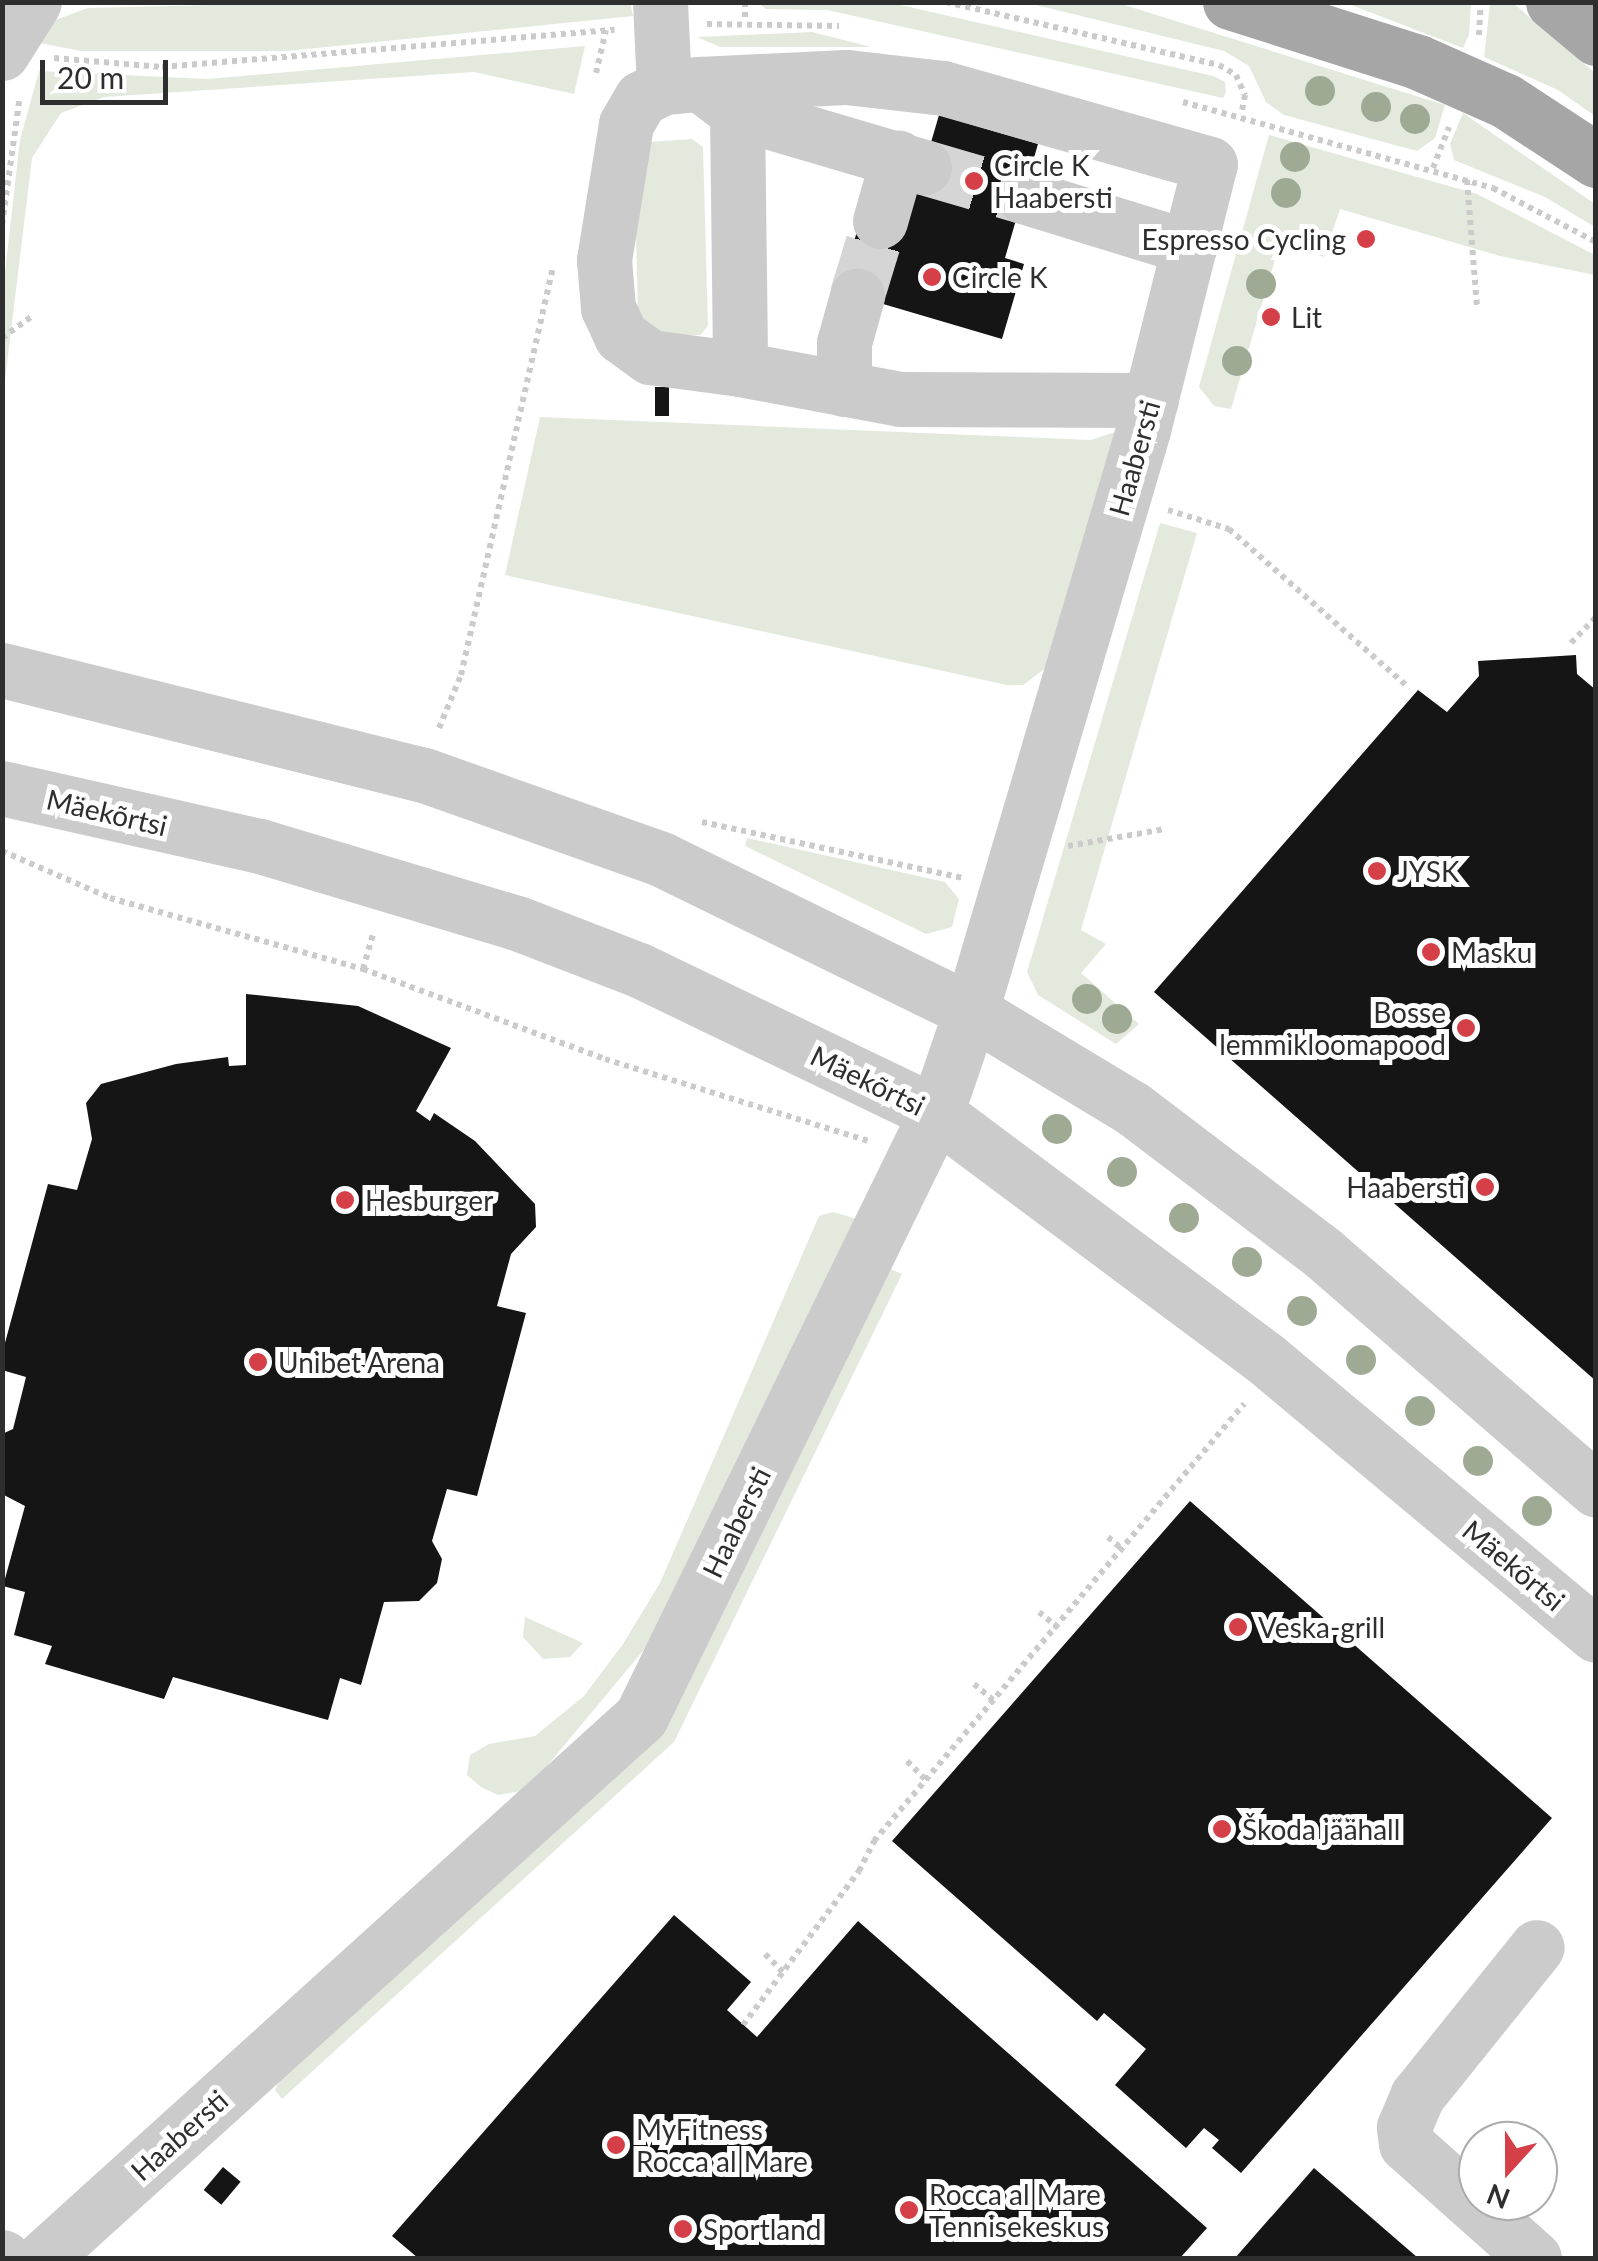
<!DOCTYPE html>
<html>
<head>
<meta charset="utf-8">
<style>
  body { margin:0 }
  #map { position:relative; width:1598px; height:2261px; overflow:hidden; background:#fff; font-family:Lato,sans-serif }
  div>[style] { position:absolute }
  .green>* { inset:0; background:#e3eadd }
  .building>* { inset:0; background:#151515; transform-origin:0 0 }
  .minor-tunnel>* { height:55px; margin-top:-27.5px; transform-origin:0; background:repeating-linear-gradient(90deg,#d5d5d5 0 55px,transparent 0 83px) }
  .path>* { height:6px; margin-top:-3px; transform-origin:0; background:repeating-linear-gradient(90deg,#cbcbcb 0 5px,transparent 0 10px) }
  .minor>* { height:55px; margin:-27.5px; padding:0 27.5px; transform-origin:27.5px; border-radius:27.5px; background:#cbcbcb }
  .major>* { height:55px; margin:-27.5px; padding:0 27.5px; transform-origin:27.5px; border-radius:27.5px; background:#a6a6a6 }
  .trees>* { width:30px; height:30px; margin:-15px; border-radius:50%; background:#9faa95 }
  .dots>* { width:28px; height:28px; translate:-50% -50%; box-sizing:border-box; border:5px solid #fff; border-radius:50% }
  span { translate:-50% -50%; white-space:nowrap; text-align:center; line-height:1.15; -webkit-text-stroke:10px #fff; paint-order:stroke }
  .poi-label { font-size:28px; color:#2e2e2e }
  .left { translate:0 -50%; text-align:left }
  .right { translate:-100% -50%; text-align:right }
  .street-label { font-size:28px; color:#2e2e2e }
  .frame { position:absolute; inset:0; border:5px solid #2e2e2e; pointer-events:none }
  .north { position:absolute; left:1458px; top:2121px; width:100px; height:100px; box-sizing:border-box; background:#fff; border:2px solid #ababab; border-radius:50%; rotate:201deg; font-size:28px; font-weight:700; line-height:40px; text-align:center; color:#2e2e2e }
  .north::after { content:''; display:block; margin:auto; width:35px; height:45px; background:#d53f47; clip-path:polygon(50% 0,100% 100%,50% 72%,0 100%) }
  .scale { position:absolute; left:40px; top:60px; width:128px; height:45px; box-sizing:border-box; border:5px solid #2e2e2e; border-top:0; padding-left:12px; font-size:30px; line-height:35px; white-space:nowrap; color:#2e2e2e; -webkit-text-stroke:8px #fff; paint-order:stroke }
</style>
</head>
<body>
<div id="map">
  <div class="green">
    <i style="clip-path:polygon(348px 2px,630px 2px,633px 16px,287px 51px,81px 51px,29px 41px,47px 23px,88px 8px)"></i>
    <i style="clip-path:polygon(758px 3px,892px 3px,1213px 76px,1225px 82px,1226px 92px,1223px 98px,827px 10px,766px 9px)"></i>
    <i style="clip-path:polygon(1028px 3px,1118px 3px,1445px 105px,1435px 138px,1417px 151px,1284px 115px,1266px 102px,1249px 66px,1224px 51px)"></i>
    <i style="clip-path:polygon(1346px 3px,1471px 3px,1469px 35px,1463px 48px)"></i>
    <i style="clip-path:polygon(1490px 3px,1513px 3px,1595px 73px,1595px 116px,1558px 90px,1484px 57px)"></i>
    <i style="clip-path:polygon(812px 32px,871px 47px,720px 47px,697px 37px)"></i>
    <i style="clip-path:polygon(585px 46px,574px 94px,474px 72px,104px 97px,61px 113px,32px 158px,3px 397px,3px 290px,20px 140px,39px 71px,207px 79px)"></i>
    <i style="clip-path:polygon(1463px 113px,1595px 204px,1595px 227px,1545px 197px,1454px 160px,1450px 144px)"></i>
    <i style="clip-path:polygon(1269px 135px,1477px 194px,1595px 255px,1595px 275px,1500px 256px,1340px 209px,1324px 257px,1280px 243px,1231px 409px,1214px 406px,1199px 387px)"></i>
    <i style="clip-path:polygon(692px 139px,703px 147px,708px 326px,700px 335px,649px 336px,638px 320px,634px 143px)"></i>
    <i style="clip-path:polygon(540px 417px,1091px 440px,1115px 432px,1047px 667px,1023px 685px,1007px 685px,505px 575px)"></i>
    <i style="clip-path:polygon(1160px 523px,1197px 533px,1081px 930px,1106px 944px,1081px 973px,1139px 1024px,1116px 1044px,1038px 995px,1027px 972px)"></i>
    <i style="clip-path:polygon(747px 838px,945px 882px,959px 899px,952px 927px,926px 934px,745px 846px)"></i>
    <i style="clip-path:polygon(833px 1212px,860px 1220px,647px 1646px,527px 1790px,498px 1795px,481px 1787px,467px 1775px,470px 1755px,489px 1744px,535px 1736px,584px 1696px,623px 1644px,660px 1583px,819px 1216px)"></i>
    <i style="clip-path:polygon(890px 1269px,902px 1274px,674px 1742px,282px 2099px,275px 2090px,282px 2076px,657px 1735px,680px 1701px)"></i>
    <i style="clip-path:polygon(525px 1617px,583px 1643px,570px 1657px,543px 1659px,523px 1637px)"></i>
  </div>
  <div class="building">
    <i style="clip-path:polygon(939px 115px,1038px 144px,1005px 258px,1024px 264px,1002px 339px,839px 291px,862px 215px,906px 228px)"></i>
    <i style="left:655px;top:387px;width:14px;height:29px"></i>
    <i style="clip-path:polygon(1576px 655px,1577px 674px,1596px 690px,1596px 1381px,1154px 992px,1418px 690px,1447px 712px,1479px 676px,1478px 661px)"></i>
    <i style="clip-path:polygon(246px 994px,358px 1006px,451px 1048px,416px 1111px,430px 1121px,434px 1113px,475px 1141px,535px 1204px,536px 1227px,511px 1254px,497px 1306px,526px 1313px,477px 1496px,447px 1489px,432px 1541px,442px 1559px,437px 1583px,419px 1601px,384px 1602px,361px 1685px,340px 1678px,328px 1720px,173px 1677px,164px 1699px,45px 1664px,52px 1646px,14px 1635px,25px 1592px,3px 1586px,25px 1506px,2px 1494px,2px 1434px,13px 1429px,26px 1377px,2px 1370px,2px 1354px,48px 1184px,77px 1190px,92px 1139px,86px 1103px,101px 1084px,176px 1064px,228px 1057px,229px 1066px,246px 1065px)"></i>
    <i style="clip-path:polygon(1190px 1501px,1552px 1818px,1241px 2173px,1212px 2148px,1219px 2140px,1204px 2128px,1186px 2148px,1115px 2085px,1146px 2049px,1104px 2013px,1097px 2021px,892px 1841px)"></i>
    <i style="clip-path:polygon(674px 1915px,751px 1982px,727px 2010px,757px 2037px,858px 1921px,1207px 2228px,1180px 2258px,418px 2258px,392px 2236px)"></i>
    <i style="left:223px;top:2167px;width:23px;height:30px;rotate:40deg"></i>
    <i style="clip-path:polygon(1314px 2168px,1418px 2258px,1235px 2258px)"></i>
  </div>
  <div class="minor-tunnel">
    <i style="left:924px;top:167px;width:103px;rotate:16.3deg"></i>
    <i style="left:857px;top:296px;width:78px;rotate:-73deg"></i>
  </div>
  <div class="path">
    <i style="left:745px;top:2px;width:19px;rotate:90deg"></i>
    <i style="left:946px;top:2px;width:280px;rotate:13deg"></i>
    <i style="left:1219px;top:65px;width:20px;rotate:30deg"></i>
    <i style="left:1236px;top:75px;width:22px;rotate:66deg"></i>
    <i style="left:1245px;top:95px;width:20px;rotate:101deg"></i>
    <i style="left:707px;top:24px;width:132px;rotate:0.9deg"></i>
    <i style="left:1479px;top:35px;width:33px;rotate:-87deg"></i>
    <i style="left:54px;top:58px;width:108px;rotate:4.8deg"></i>
    <i style="left:162px;top:67px;width:454px;rotate:-4.7deg"></i>
    <i style="left:596px;top:73px;width:44px;rotate:-76.9deg"></i>
    <i style="left:1183px;top:102px;width:322px;rotate:15.5deg"></i>
    <i style="left:1493px;top:188px;width:116px;rotate:27.7deg"></i>
    <i style="left:1433px;top:168px;width:44px;rotate:-68.7deg"></i>
    <i style="left:1467px;top:180px;width:127px;rotate:85.5deg"></i>
    <i style="left:2px;top:225px;width:130px;rotate:-82.1deg"></i>
    <i style="left:2px;top:338px;width:36px;rotate:-36deg"></i>
    <i style="left:1168px;top:510px;width:64px;rotate:17.3deg"></i>
    <i style="left:1229px;top:529px;width:235px;rotate:41.4deg"></i>
    <i style="left:1571px;top:643px;width:36px;rotate:-46deg"></i>
    <i style="left:439px;top:728px;width:57px;rotate:-67.5deg"></i>
    <i style="left:461px;top:675px;width:419px;rotate:-77.3deg"></i>
    <i style="left:702px;top:822px;width:267px;rotate:12.1deg"></i>
    <i style="left:1068px;top:846px;width:98px;rotate:-9.9deg"></i>
    <i style="left:2px;top:851px;width:118px;rotate:23.5deg"></i>
    <i style="left:110px;top:898px;width:263px;rotate:15.7deg"></i>
    <i style="left:363px;top:969px;width:258px;rotate:20.4deg"></i>
    <i style="left:605px;top:1059px;width:279px;rotate:17.3deg"></i>
    <i style="left:363px;top:969px;width:40px;rotate:-74deg"></i>
    <i style="left:1108px;top:1537px;width:21px;rotate:41deg"></i>
    <i style="left:1039px;top:1612px;width:25px;rotate:40deg"></i>
    <i style="left:974px;top:1684px;width:26px;rotate:40deg"></i>
    <i style="left:907px;top:1761px;width:28px;rotate:45deg"></i>
    <i style="left:765px;top:1954px;width:25px;rotate:45deg"></i>
    <i style="left:743px;top:2025px;width:193px;rotate:-53deg"></i>
    <i style="left:859px;top:1871px;width:34px;rotate:-63deg"></i>
    <i style="left:874px;top:1841px;width:573px;rotate:-49.75deg"></i>
  </div>
  <div class="minor">
    <i style="left:660px;top:2px;width:85px;rotate:87.3deg"></i>
    <i style="left:664px;top:87px;width:36px;rotate:-5deg"></i>
    <i style="left:700px;top:84px;width:46px;rotate:37.1deg"></i>
    <i style="left:737px;top:112px;width:257px;rotate:89.3deg"></i>
    <i style="left:740px;top:369px;width:163px;rotate:10.6deg"></i>
    <i style="left:900px;top:399px;width:251px;rotate:0.2deg"></i>
    <i style="left:2px;top:53px;width:60px;rotate:-57.9deg"></i>
    <i style="left:664px;top:87px;width:25px;rotate:154deg"></i>
    <i style="left:641px;top:98px;width:30px;rotate:120deg"></i>
    <i style="left:626px;top:124px;width:138px;rotate:99.2deg"></i>
    <i style="left:604px;top:260px;width:48px;rotate:85.2deg"></i>
    <i style="left:608px;top:308px;width:31px;rotate:65deg"></i>
    <i style="left:621px;top:336px;width:36px;rotate:36deg"></i>
    <i style="left:650px;top:357px;width:91px;rotate:7.6deg"></i>
    <i style="left:737px;top:112px;width:195px;rotate:16.4deg"></i>
    <i style="left:1023px;top:196px;width:174px;rotate:17.1deg"></i>
    <i style="left:880px;top:221px;width:66px;rotate:-74.1deg"></i>
    <i style="left:844px;top:389px;width:46px;rotate:-90deg"></i>
    <i style="left:844px;top:343px;width:49px;rotate:-74.5deg"></i>
    <i style="left:2px;top:670px;width:435px;rotate:14deg"></i>
    <i style="left:424px;top:775px;width:251px;rotate:19.5deg"></i>
    <i style="left:661px;top:859px;width:345px;rotate:26.1deg"></i>
    <i style="left:971px;top:1011px;width:188px;rotate:31.1deg"></i>
    <i style="left:1132px;top:1108px;width:241px;rotate:37.2deg"></i>
    <i style="left:1324px;top:1254px;width:360px;rotate:40.9deg"></i>
    <i style="left:2px;top:788px;width:264px;rotate:12.7deg"></i>
    <i style="left:260px;top:846px;width:268px;rotate:16.7deg"></i>
    <i style="left:517px;top:923px;width:131px;rotate:21.1deg"></i>
    <i style="left:639px;top:970px;width:330px;rotate:25.7deg"></i>
    <i style="left:936px;top:1113px;width:412px;rotate:36.7deg"></i>
    <i style="left:1266px;top:1359px;width:430px;rotate:39.9deg"></i>
    <i style="left:2px;top:2257px;width:2px;rotate:27deg"></i>
    <i style="left:43px;top:2258px;width:806px;rotate:-42.14deg"></i>
    <i style="left:641px;top:1717px;width:672px;rotate:-63.97deg"></i>
    <i style="left:936px;top:1113px;width:108px;rotate:-71.1deg"></i>
    <i style="left:971px;top:1011px;width:606px;rotate:-73.51deg"></i>
    <i style="left:1143px;top:430px;width:274px;rotate:-75.9deg"></i>
    <i style="left:1210px;top:164px;width:278px;rotate:-164.1deg"></i>
    <i style="left:943px;top:88px;width:98px;rotate:-173.5deg"></i>
    <i style="left:846px;top:77px;width:146px;rotate:177.3deg"></i>
    <i style="left:1534px;top:2258px;width:171px;rotate:-138.3deg"></i>
    <i style="left:1406px;top:2144px;width:17px;rotate:-97deg"></i>
    <i style="left:1404px;top:2127px;width:34px;rotate:-67deg"></i>
    <i style="left:1417px;top:2096px;width:191px;rotate:-51.2deg"></i>
  </div>
  <div class="major">
    <i style="left:1230px;top:2px;width:197px;rotate:17.7deg"></i>
    <i style="left:1418px;top:62px;width:96px;rotate:23.9deg"></i>
    <i style="left:1506px;top:101px;width:108px;rotate:33.2deg"></i>
    <i style="left:1553px;top:2px;width:56px;rotate:39.9deg"></i>
  </div>
  <div class="trees">
    <i style="left:1320px;top:91px"></i>
    <i style="left:1376px;top:107px"></i>
    <i style="left:1415px;top:119px"></i>
    <i style="left:1295px;top:157px"></i>
    <i style="left:1286px;top:193px"></i>
    <i style="left:1261px;top:284px"></i>
    <i style="left:1237px;top:361px"></i>
    <i style="left:1087px;top:999px"></i>
    <i style="left:1117px;top:1019px"></i>
    <i style="left:1057px;top:1129px"></i>
    <i style="left:1122px;top:1172px"></i>
    <i style="left:1184px;top:1218px"></i>
    <i style="left:1247px;top:1262px"></i>
    <i style="left:1302px;top:1311px"></i>
    <i style="left:1361px;top:1360px"></i>
    <i style="left:1420px;top:1411px"></i>
    <i style="left:1478px;top:1461px"></i>
    <i style="left:1537px;top:1511px"></i>
  </div>
  <div class="dots">
    <i style="left:974px;top:181px;background:#d53f47"></i>
    <i style="left:1366px;top:239px;background:#d53f47"></i>
    <i style="left:932px;top:277px;background:#d53f47"></i>
    <i style="left:1271px;top:317px;background:#d53f47"></i>
    <i style="left:1377px;top:871px;background:#d53f47"></i>
    <i style="left:1431px;top:952px;background:#d53f47"></i>
    <i style="left:1466px;top:1028px;background:#d53f47"></i>
    <i style="left:1485px;top:1187px;background:#d53f47"></i>
    <i style="left:345px;top:1200px;background:#d53f47"></i>
    <i style="left:258px;top:1362px;background:#d53f47"></i>
    <i style="left:1238px;top:1627px;background:#d53f47"></i>
    <i style="left:1222px;top:1829px;background:#d53f47"></i>
    <i style="left:616px;top:2145px;background:#d53f47"></i>
    <i style="left:909px;top:2210px;background:#d53f47"></i>
    <i style="left:683px;top:2229px;background:#d53f47"></i>
  </div>
  <div class="poi-label">
    <span class="left" style="left:994px;top:181px">Circle K<br>Haabersti</span>
    <span class="right" style="left:1346px;top:239px">Espresso Cycling</span>
    <span class="left" style="left:952px;top:277px">Circle K</span>
    <span class="left" style="left:1291px;top:317px">Lit</span>
    <span class="left" style="left:1397px;top:871px">JYSK</span>
    <span class="left" style="left:1451px;top:952px">Masku</span>
    <span class="right" style="left:1446px;top:1028px">Bosse<br>lemmikloomapood</span>
    <span class="right" style="left:1465px;top:1187px">Haabersti</span>
    <span class="left" style="left:365px;top:1200px">Hesburger</span>
    <span class="left" style="left:278px;top:1362px">Unibet Arena</span>
    <span class="left" style="left:1258px;top:1627px">Veska-grill</span>
    <span class="left" style="left:1242px;top:1829px">Škoda jäähall</span>
    <span class="left" style="left:636px;top:2145px">MyFitness<br>Rocca al Mare</span>
    <span class="left" style="left:929px;top:2210px">Rocca al Mare<br>Tennisekeskus</span>
    <span class="left" style="left:703px;top:2229px">Sportland</span>
  </div>
  <div class="street-label">
    <span style="left:1134px;top:458px;rotate:-74deg">Haabersti</span>
    <span style="left:107px;top:812px;rotate:13deg">Mäekõrtsi</span>
    <span style="left:868px;top:1080px;rotate:26deg">Mäekõrtsi</span>
    <span style="left:736px;top:1522px;rotate:-64deg">Haabersti</span>
    <span style="left:1514px;top:1565px;rotate:40deg">Mäekõrtsi</span>
    <span style="left:179px;top:2135px;rotate:-42deg">Haabersti</span>
  </div>
  <div class="frame"></div>
  <div class="north">N</div>
  <div class="scale">20 m</div>
</div>
</body>
</html>
